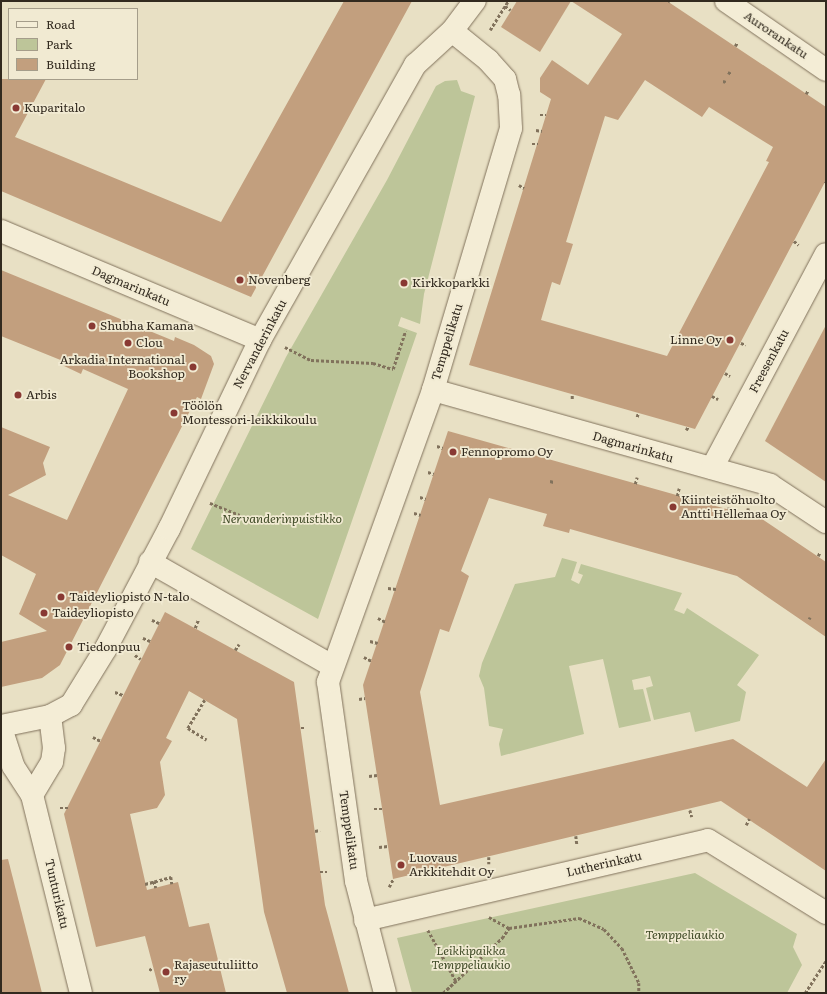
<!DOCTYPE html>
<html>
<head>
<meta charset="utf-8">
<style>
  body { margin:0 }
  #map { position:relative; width:827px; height:994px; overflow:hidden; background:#e8e0c4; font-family:Literata,serif }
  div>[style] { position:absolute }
  .green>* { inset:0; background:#bdc599 }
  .building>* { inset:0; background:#c29f7e }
  .path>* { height:2.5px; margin-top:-1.25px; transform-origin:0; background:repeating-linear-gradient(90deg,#81725c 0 3px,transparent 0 5px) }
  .roads { filter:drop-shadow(0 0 1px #81725c) drop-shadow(0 0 1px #81725c) }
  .street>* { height:22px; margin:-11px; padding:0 11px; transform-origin:11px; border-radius:11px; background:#f4edd6 }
  .dots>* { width:11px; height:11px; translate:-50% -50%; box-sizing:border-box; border:2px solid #f1ead2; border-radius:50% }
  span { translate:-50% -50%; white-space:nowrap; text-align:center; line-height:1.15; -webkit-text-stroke:3.5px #f1ead2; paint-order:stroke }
  .street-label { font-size:12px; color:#322a1f }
  .poi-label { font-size:12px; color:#322a1f }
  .left { translate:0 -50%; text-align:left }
  .right { translate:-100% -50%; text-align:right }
  .park-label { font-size:12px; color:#414c28; font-style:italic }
  .frame { position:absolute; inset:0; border:2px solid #322a1f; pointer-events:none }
  .legend { position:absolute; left:8px; top:8px; width:130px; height:72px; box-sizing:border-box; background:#f1ead2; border:1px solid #a59d8a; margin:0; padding:5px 7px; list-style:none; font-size:12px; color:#322a1f }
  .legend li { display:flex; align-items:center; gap:8px; height:20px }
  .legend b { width:20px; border:1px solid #a59d8a }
</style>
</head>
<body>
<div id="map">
  <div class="green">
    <i style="clip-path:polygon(457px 80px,461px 91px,475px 96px,424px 294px,420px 324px,401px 317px,398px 326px,417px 333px,318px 619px,191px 549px,286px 357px,387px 180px,436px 86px,445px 81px)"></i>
    <i style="clip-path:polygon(562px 558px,577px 562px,571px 580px,579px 584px,583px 575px,578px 573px,581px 564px,682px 593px,674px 610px,684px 614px,687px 608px,759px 655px,737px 685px,746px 692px,740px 721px,695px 732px,690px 712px,654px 720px,646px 688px,653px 686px,650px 676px,632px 680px,634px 690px,643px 689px,651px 721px,619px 728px,603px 659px,569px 666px,584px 734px,501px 756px,499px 744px,503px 729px,489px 726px,484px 688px,479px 676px,482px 663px,515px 584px,555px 577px)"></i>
    <i style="clip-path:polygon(695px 873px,797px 934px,793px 947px,802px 965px,787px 993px,412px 993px,397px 938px)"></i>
  </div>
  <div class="building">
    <i style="clip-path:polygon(344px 1px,412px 1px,251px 297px,1px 191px,1px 79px,46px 79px,15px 137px,221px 222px)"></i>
    <i style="clip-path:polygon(517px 1px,571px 1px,540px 52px,501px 27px)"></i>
    <i style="clip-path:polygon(evenodd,571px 1px,667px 1px,826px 107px,826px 180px,695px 429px,469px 365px,551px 99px,540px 92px,540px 78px,552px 60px,588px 85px,622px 34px,571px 1px,645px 80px,702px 117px,709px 107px,773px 147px,766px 161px,769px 162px,667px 356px,541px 320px,552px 282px,560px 285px,573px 244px,566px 242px,605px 116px,618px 120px,645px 80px)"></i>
    <i style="clip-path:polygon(1px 270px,174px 341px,175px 337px,194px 345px,211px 356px,214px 364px,201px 399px,197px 397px,60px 665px,42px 678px,1px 687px,1px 642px,47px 631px,19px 614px,36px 574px,1px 555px,1px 427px,50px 447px,43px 463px,46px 475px,8px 495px,67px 520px,128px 389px,83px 369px,81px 374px,62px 365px,63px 361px,1px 336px)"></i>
    <i style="clip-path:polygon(826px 325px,826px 482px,765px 441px)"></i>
    <i style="clip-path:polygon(448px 431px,762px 519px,826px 562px,826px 637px,737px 576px,570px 529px,569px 533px,543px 526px,547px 514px,489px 498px,461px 571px,469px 576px,449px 632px,440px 629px,420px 692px,440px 805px,733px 739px,807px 787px,826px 759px,826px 871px,721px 801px,393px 879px,363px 685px)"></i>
    <i style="clip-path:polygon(165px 612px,294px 682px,325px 905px,349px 993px,287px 993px,264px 912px,237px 719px,189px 691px,166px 738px,172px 741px,160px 762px,165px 795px,157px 808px,130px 814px,147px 890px,178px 882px,189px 927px,209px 923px,226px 993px,160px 993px,145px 936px,96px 947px,64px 814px)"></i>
    <i style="clip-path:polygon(8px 859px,32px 953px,42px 993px,1px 993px,1px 860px)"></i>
  </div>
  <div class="path">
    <i style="left:668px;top:2px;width:1px;rotate:-45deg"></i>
    <i style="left:505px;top:6px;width:7px;rotate:34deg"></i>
    <i style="left:490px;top:30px;width:34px;rotate:-58deg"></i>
    <i style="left:735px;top:46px;width:4px;rotate:-56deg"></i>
    <i style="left:728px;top:72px;width:4px;rotate:27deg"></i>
    <i style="left:723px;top:81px;width:3px;rotate:18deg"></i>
    <i style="left:806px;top:94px;width:4px;rotate:-63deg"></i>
    <i style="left:540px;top:115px;width:6px"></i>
    <i style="left:536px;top:130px;width:6px;rotate:9deg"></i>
    <i style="left:532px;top:144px;width:6px"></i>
    <i style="left:825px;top:181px;width:1px;rotate:45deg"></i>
    <i style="left:519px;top:185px;width:6px;rotate:31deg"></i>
    <i style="left:794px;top:241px;width:6px;rotate:39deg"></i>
    <i style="left:741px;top:343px;width:5px;rotate:22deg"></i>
    <i style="left:285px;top:347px;width:29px;rotate:27deg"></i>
    <i style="left:311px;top:360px;width:62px;rotate:2.8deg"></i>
    <i style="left:373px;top:363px;width:21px;rotate:17deg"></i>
    <i style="left:393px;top:369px;width:40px;rotate:-72deg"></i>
    <i style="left:725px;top:373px;width:6px;rotate:31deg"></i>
    <i style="left:712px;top:396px;width:7px;rotate:27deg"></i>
    <i style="left:572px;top:399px;width:5px;rotate:-90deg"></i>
    <i style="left:637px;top:417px;width:4px;rotate:-76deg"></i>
    <i style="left:686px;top:430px;width:4px;rotate:-56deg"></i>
    <i style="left:437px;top:446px;width:6px;rotate:18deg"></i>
    <i style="left:428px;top:472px;width:6px;rotate:18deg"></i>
    <i style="left:550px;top:481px;width:4px;rotate:14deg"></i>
    <i style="left:635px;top:484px;width:7px;rotate:-74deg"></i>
    <i style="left:677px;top:496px;width:8px;rotate:-76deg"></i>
    <i style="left:420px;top:497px;width:6px;rotate:18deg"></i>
    <i style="left:694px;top:500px;width:6px;rotate:-72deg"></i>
    <i style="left:210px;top:503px;width:32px;rotate:22deg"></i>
    <i style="left:729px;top:510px;width:7px;rotate:-90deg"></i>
    <i style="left:414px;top:513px;width:7px;rotate:16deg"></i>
    <i style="left:747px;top:515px;width:7px;rotate:-82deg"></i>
    <i style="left:818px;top:556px;width:4px;rotate:-63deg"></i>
    <i style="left:388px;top:588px;width:8px;rotate:7deg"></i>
    <i style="left:378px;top:618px;width:9px;rotate:27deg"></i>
    <i style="left:809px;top:619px;width:2px;rotate:-63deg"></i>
    <i style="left:152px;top:620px;width:8px;rotate:23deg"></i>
    <i style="left:195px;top:628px;width:9px;rotate:-69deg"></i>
    <i style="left:143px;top:638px;width:8px;rotate:23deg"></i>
    <i style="left:370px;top:641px;width:8px;rotate:14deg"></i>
    <i style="left:235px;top:650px;width:7px;rotate:-56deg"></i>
    <i style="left:135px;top:655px;width:7px;rotate:34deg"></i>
    <i style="left:364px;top:657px;width:9px;rotate:27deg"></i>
    <i style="left:115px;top:692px;width:9px;rotate:21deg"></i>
    <i style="left:359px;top:699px;width:6px;rotate:-9deg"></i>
    <i style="left:205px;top:700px;width:33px;rotate:121deg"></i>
    <i style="left:188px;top:728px;width:22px;rotate:32deg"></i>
    <i style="left:301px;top:728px;width:4px"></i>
    <i style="left:93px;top:737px;width:9px;rotate:27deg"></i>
    <i style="left:369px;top:776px;width:8px;rotate:-7deg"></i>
    <i style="left:60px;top:808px;width:8px"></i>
    <i style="left:374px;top:809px;width:8px"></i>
    <i style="left:690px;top:810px;width:7px;rotate:74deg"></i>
    <i style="left:746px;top:825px;width:7px;rotate:-63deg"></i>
    <i style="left:315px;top:831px;width:5px;rotate:-11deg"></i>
    <i style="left:576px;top:836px;width:8px;rotate:83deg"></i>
    <i style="left:379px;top:847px;width:9px;rotate:-6deg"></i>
    <i style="left:489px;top:857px;width:7px;rotate:90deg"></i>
    <i style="left:435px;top:869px;width:8px;rotate:83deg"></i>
    <i style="left:320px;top:872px;width:7px"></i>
    <i style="left:154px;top:881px;width:7px;rotate:74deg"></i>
    <i style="left:145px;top:884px;width:27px;rotate:-15deg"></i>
    <i style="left:171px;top:877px;width:7px;rotate:82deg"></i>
    <i style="left:389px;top:887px;width:9px;rotate:-63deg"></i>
    <i style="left:489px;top:917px;width:23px;rotate:29deg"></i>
    <i style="left:509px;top:928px;width:71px;rotate:-8.1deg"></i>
    <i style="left:579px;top:918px;width:27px;rotate:24deg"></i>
    <i style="left:604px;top:929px;width:26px;rotate:47deg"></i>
    <i style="left:622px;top:948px;width:39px;rotate:64deg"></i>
    <i style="left:639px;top:983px;width:10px;rotate:90deg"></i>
    <i style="left:428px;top:930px;width:58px;rotate:61.2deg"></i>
    <i style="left:149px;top:970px;width:4px;rotate:-27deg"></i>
    <i style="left:443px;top:993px;width:81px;rotate:-43deg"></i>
    <i style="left:502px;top:938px;width:12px;rotate:-55deg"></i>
    <i style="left:805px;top:993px;width:38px;rotate:-57deg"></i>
  </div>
  <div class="roads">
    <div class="street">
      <i style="left:726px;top:1px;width:121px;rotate:34.6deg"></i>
      <i style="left:1px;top:231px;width:281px;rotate:22.8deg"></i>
      <i style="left:433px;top:390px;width:350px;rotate:15.7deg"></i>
      <i style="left:770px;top:485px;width:67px;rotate:33.5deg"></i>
      <i style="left:712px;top:468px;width:242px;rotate:-62deg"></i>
      <i style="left:150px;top:562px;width:210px;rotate:29.7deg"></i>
      <i style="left:1px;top:726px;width:50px;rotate:-11.5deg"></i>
      <i style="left:50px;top:716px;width:24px;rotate:-28deg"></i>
      <i style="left:71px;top:705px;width:67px;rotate:-58.4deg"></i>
      <i style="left:106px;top:648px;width:135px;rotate:-62.1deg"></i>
      <i style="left:169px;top:529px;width:210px;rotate:-64.3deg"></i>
      <i style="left:260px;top:340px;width:316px;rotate:-60.6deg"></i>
      <i style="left:415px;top:65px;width:50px;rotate:-42.6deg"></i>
      <i style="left:452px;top:31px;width:38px;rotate:-53deg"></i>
      <i style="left:1px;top:728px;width:40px;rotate:72deg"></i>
      <i style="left:13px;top:766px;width:35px;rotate:57deg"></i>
      <i style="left:32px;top:795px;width:204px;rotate:76.1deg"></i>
      <i style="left:32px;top:795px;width:39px;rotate:-59deg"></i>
      <i style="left:52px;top:762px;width:14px;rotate:-82deg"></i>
      <i style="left:54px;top:748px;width:32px;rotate:-97deg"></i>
      <i style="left:365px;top:920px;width:352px;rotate:-13.1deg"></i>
      <i style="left:708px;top:840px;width:139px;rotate:31.7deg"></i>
      <i style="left:385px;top:993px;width:116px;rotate:-104.5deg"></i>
      <i style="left:356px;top:881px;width:201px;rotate:-98deg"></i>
      <i style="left:328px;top:682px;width:310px;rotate:-70.2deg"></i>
      <i style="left:433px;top:390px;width:273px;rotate:-73.4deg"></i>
      <i style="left:511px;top:128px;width:33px;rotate:-93deg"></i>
      <i style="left:509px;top:95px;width:16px;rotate:-104deg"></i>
      <i style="left:505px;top:79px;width:25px;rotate:-132deg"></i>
      <i style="left:488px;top:60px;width:46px;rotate:-141.1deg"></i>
    </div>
  </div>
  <div class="dots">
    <i style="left:16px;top:108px;background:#893933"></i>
    <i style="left:240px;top:280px;background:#893933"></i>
    <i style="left:404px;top:283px;background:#893933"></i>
    <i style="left:92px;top:326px;background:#893933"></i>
    <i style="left:730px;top:340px;background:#893933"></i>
    <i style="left:128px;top:343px;background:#893933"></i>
    <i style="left:193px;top:367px;background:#893933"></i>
    <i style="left:18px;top:395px;background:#893933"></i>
    <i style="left:174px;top:413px;background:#893933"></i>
    <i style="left:453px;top:452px;background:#893933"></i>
    <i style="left:673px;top:507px;background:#893933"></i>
    <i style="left:61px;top:597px;background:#893933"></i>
    <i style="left:44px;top:613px;background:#893933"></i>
    <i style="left:69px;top:647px;background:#893933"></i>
    <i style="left:401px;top:865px;background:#893933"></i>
    <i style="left:166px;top:972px;background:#893933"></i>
  </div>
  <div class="street-label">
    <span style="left:776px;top:35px;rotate:34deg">Aurorankatu</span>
    <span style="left:131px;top:286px;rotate:23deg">Dagmarinkatu</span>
    <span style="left:447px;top:342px;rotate:-73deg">Temppelikatu</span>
    <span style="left:260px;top:344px;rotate:-62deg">Nervanderinkatu</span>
    <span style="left:769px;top:361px;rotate:-62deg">Freesenkatu</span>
    <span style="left:633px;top:447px;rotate:16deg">Dagmarinkatu</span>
    <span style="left:349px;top:830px;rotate:82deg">Temppelikatu</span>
    <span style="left:604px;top:864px;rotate:-13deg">Lutherinkatu</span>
    <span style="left:57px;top:894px;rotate:77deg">Tunturikatu</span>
  </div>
  <div class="poi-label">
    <span class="left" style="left:24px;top:108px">Kuparitalo</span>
    <span class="left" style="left:248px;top:280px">Novenberg</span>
    <span class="left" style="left:412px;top:283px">Kirkkoparkki</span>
    <span class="left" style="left:100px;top:326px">Shubha Kamana</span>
    <span class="right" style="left:722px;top:340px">Linne Oy</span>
    <span class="left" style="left:136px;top:343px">Clou</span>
    <span class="right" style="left:185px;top:367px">Arkadia International<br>Bookshop</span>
    <span class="left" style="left:26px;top:395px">Arbis</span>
    <span class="left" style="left:182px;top:413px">Töölön<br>Montessori-leikkikoulu</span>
    <span class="left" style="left:461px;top:452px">Fennopromo Oy</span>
    <span class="left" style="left:681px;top:507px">Kiinteistöhuolto<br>Antti Hellemaa Oy</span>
    <span class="left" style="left:69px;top:597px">Taideyliopisto N-talo</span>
    <span class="left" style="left:52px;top:613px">Taideyliopisto</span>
    <span class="left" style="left:77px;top:647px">Tiedonpuu</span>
    <span class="left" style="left:409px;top:865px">Luovaus<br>Arkkitehdit Oy</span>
    <span class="left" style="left:174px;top:972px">Rajaseutuliitto<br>ry</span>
  </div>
  <div class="park-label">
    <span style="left:282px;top:519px">Nervanderinpuistikko</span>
    <span style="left:685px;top:935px">Temppeliaukio</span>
    <span style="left:471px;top:958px">Leikkipaikka<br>Temppeliaukio</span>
  </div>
  <div class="frame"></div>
  <ul class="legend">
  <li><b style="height:5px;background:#f4edd6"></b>Road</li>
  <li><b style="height:11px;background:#bdc599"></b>Park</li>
  <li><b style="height:11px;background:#c29f7e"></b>Building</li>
  </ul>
</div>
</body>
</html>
